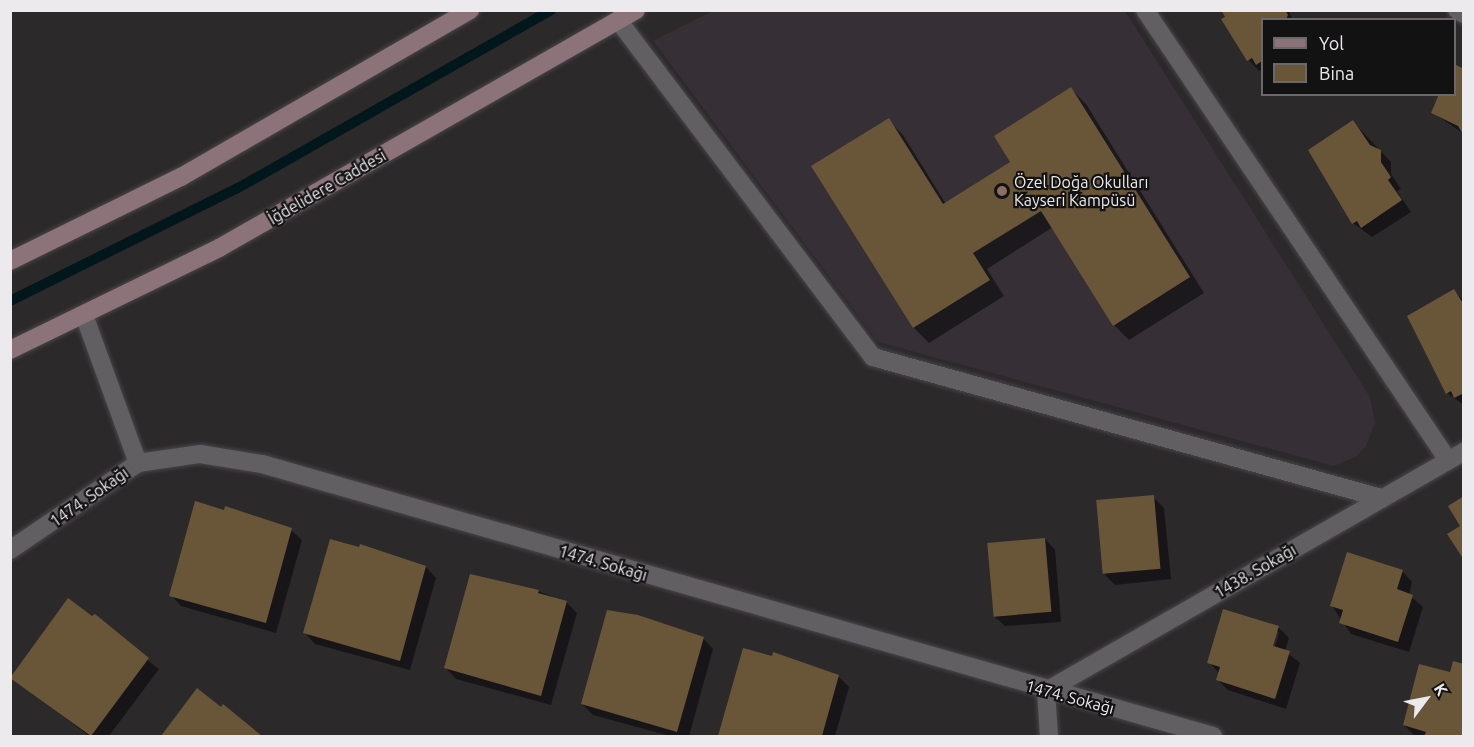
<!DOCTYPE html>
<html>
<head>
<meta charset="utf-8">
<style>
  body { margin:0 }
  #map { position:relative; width:1474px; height:747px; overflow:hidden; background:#2c292b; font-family:Ubuntu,sans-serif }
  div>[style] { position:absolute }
  .built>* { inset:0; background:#362f36 }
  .shadow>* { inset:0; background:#0007 }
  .stream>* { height:10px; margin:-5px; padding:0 5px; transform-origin:5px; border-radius:5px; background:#01171c }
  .building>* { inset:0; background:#695638; transform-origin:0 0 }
  .roads { filter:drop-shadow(0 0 2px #484648) drop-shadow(0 0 2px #484648) }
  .street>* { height:18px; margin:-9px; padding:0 9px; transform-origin:9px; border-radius:9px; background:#615f61 }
  .secondary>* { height:18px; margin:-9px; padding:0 9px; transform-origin:9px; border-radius:9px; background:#8c737a }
  .dots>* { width:16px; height:16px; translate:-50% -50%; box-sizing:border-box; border:3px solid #131213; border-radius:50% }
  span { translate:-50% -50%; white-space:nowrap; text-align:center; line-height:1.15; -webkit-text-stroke:4.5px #131213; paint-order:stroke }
  .poi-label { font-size:16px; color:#eceaec }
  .left { translate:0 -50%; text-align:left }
  .street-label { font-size:16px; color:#eceaec }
  .frame { position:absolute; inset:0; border:12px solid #eceaec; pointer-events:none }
  .legend { position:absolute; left:1261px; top:18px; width:195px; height:78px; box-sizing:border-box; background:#131213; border:2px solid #6a686a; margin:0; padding:8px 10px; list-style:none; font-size:18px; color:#eceaec }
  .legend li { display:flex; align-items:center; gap:12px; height:30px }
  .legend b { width:30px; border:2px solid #6a686a }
  .north { position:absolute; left:1396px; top:669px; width:60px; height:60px; -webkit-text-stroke:4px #131213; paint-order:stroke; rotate:58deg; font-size:16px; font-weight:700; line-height:24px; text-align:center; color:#eceaec }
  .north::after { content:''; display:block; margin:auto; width:21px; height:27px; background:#eceaec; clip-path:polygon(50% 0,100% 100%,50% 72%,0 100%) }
</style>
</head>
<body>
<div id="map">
  <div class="built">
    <i style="clip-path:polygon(713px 11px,1125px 11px,1370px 397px,1375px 423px,1366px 446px,1357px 456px,1334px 466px,878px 342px,653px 41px)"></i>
  </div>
  <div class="shadow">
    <i style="clip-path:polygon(1221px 10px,1288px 10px,1293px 20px,1262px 20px,1262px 69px,1259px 71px,1249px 60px)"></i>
    <i style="clip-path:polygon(1071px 89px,1086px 104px,1204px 293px,1129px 340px,1114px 325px,1053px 227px,987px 269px,1004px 296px,929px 343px,914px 328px,813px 167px,888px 120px,903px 135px,946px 204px,1012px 163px)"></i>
    <i style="clip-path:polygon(1454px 94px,1464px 134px,1432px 112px)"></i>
    <i style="clip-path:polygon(1353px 122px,1391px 162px,1391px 174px,1401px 189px,1397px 191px,1411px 212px,1372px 237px,1353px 223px,1310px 150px)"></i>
    <i style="clip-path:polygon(1454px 291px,1464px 301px,1464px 405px,1447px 393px)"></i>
    <i style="clip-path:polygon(1153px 497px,1164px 508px,1171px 579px,1115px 585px,1105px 575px)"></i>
    <i style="clip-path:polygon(291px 530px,302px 540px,276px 633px,181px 606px,171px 595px)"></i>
    <i style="clip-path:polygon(1045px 539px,1055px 550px,1061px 622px,1005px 626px,994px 616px)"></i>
    <i style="clip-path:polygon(426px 567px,436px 578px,410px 670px,315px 644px,305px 633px)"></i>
    <i style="clip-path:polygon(1402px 571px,1412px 582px,1409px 595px,1423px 607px,1409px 652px,1351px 634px,1332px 606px)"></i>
    <i style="clip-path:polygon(538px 591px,566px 602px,577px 613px,551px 705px,456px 679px,446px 668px)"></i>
    <i style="clip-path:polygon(evenodd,1224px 611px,1279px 628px,1289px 638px,1285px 651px,1300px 663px,1286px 709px,1228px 690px,1217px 679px,1219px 673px,1209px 662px,1224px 611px,1276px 632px,1279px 632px,1273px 654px,1270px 653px,1276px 632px)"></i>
    <i style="clip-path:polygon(93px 618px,159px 669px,109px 736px,89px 736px,12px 677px)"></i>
    <i style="clip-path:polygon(703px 638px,713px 649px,689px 736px,670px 736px,593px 715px,582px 704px)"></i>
    <i style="clip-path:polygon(744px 649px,838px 676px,849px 687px,835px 736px,719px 736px)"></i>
    <i style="clip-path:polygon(1464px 665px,1464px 736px,1415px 736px,1404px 725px)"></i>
    <i style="clip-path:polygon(197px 690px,222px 709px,224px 706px,261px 736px,163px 736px)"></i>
  </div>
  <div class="stream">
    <i style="left:10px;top:301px;width:254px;rotate:-26.4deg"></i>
    <i style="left:238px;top:188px;width:360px;rotate:-29.6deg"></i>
  </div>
  <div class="building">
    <i style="clip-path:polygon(1221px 10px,1285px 10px,1288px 15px,1286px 20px,1262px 20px,1262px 61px,1256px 65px,1252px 58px,1247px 61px,1221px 19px,1225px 17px)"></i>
    <i style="clip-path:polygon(1454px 64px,1464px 69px,1464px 136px,1458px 126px,1431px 113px,1439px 94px,1454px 94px)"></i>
    <i style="clip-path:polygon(1071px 87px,1190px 277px,1113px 326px,1041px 211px,973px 253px,990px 280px,913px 328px,811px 166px,889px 118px,943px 204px,1010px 162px,994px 136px)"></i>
    <i style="clip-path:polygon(1353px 120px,1370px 145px,1381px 150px,1381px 162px,1391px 177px,1388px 180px,1402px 200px,1361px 228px,1357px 221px,1352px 224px,1308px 150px)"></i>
    <i style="clip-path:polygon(1454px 289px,1464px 305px,1464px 393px,1454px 398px,1451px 391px,1446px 394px,1407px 316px)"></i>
    <i style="left:1154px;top:495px;width:74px;height:58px;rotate:85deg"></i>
    <i style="clip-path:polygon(1464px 496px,1464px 560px,1447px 534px,1460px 526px,1448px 506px)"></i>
    <i style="clip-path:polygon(195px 501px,224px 510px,225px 506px,292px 528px,266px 623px,169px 596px)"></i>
    <i style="left:1045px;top:538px;width:74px;height:58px;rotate:85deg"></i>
    <i style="clip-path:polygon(330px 539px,359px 547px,360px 544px,426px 566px,400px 661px,303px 633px)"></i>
    <i style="clip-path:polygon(1347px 552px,1403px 570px,1397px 589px,1413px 595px,1398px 642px,1339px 623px,1343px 610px,1330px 606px)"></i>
    <i style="clip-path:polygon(470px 574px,539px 590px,538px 593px,567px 601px,541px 696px,444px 668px)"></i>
    <i style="clip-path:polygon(68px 598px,92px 616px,95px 614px,149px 658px,91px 736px,10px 678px)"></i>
    <i style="clip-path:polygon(1223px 609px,1279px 626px,1273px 646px,1290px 651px,1275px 699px,1216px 680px,1220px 667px,1207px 663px)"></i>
    <i style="clip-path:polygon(607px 610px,638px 615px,704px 637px,677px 732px,581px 704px)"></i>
    <i style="clip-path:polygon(743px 648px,772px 656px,773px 652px,839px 675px,822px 736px,718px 736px)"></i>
    <i style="clip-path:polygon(1453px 661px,1464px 664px,1464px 736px,1424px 736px,1426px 732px,1403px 725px,1419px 664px,1450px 672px)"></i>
    <i style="clip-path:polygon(197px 688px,221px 707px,223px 704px,262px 736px,161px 736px)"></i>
  </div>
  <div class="roads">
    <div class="street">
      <i style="left:1145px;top:10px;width:543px;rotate:56.05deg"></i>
      <i style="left:1457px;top:10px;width:8px;rotate:30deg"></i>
      <i style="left:618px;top:20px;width:423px;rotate:52.9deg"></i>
      <i style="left:873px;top:357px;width:527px;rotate:15.51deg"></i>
      <i style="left:84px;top:315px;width:158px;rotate:70deg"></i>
      <i style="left:10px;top:550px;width:155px;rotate:-34.2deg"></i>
      <i style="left:138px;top:463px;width:63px;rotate:-8.3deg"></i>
      <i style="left:200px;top:454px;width:63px;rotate:9.2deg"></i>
      <i style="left:262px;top:464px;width:989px;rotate:15.96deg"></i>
      <i style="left:1046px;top:691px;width:482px;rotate:-29.8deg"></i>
      <i style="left:1046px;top:691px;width:45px;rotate:86.2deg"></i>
    </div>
    <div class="secondary">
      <i style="left:10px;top:261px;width:191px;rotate:-26.2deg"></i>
      <i style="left:181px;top:177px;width:334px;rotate:-30deg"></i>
      <i style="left:10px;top:350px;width:233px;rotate:-26deg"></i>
      <i style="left:219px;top:248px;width:480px;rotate:-29.7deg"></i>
    </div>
  </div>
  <div class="dots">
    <i style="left:1002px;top:191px;background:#8d6e63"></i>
  </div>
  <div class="poi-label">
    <span class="left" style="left:1014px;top:191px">Özel Doğa Okulları<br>Kayseri Kampüsü</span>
  </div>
  <div class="street-label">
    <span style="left:327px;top:187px;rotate:-30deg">İğdelidere Caddesi</span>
    <span style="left:89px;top:497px;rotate:-35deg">1474. Sokağı</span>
    <span style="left:603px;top:563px;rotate:16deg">1474. Sokağı</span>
    <span style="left:1255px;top:571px;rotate:-30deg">1438. Sokağı</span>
    <span style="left:1070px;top:697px;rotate:15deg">1474. Sokağı</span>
  </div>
  <div class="frame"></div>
  <ul class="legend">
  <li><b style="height:8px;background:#8c737a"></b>Yol</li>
  <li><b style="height:16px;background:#695638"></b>Bina</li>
  </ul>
  <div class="north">K</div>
</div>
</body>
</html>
